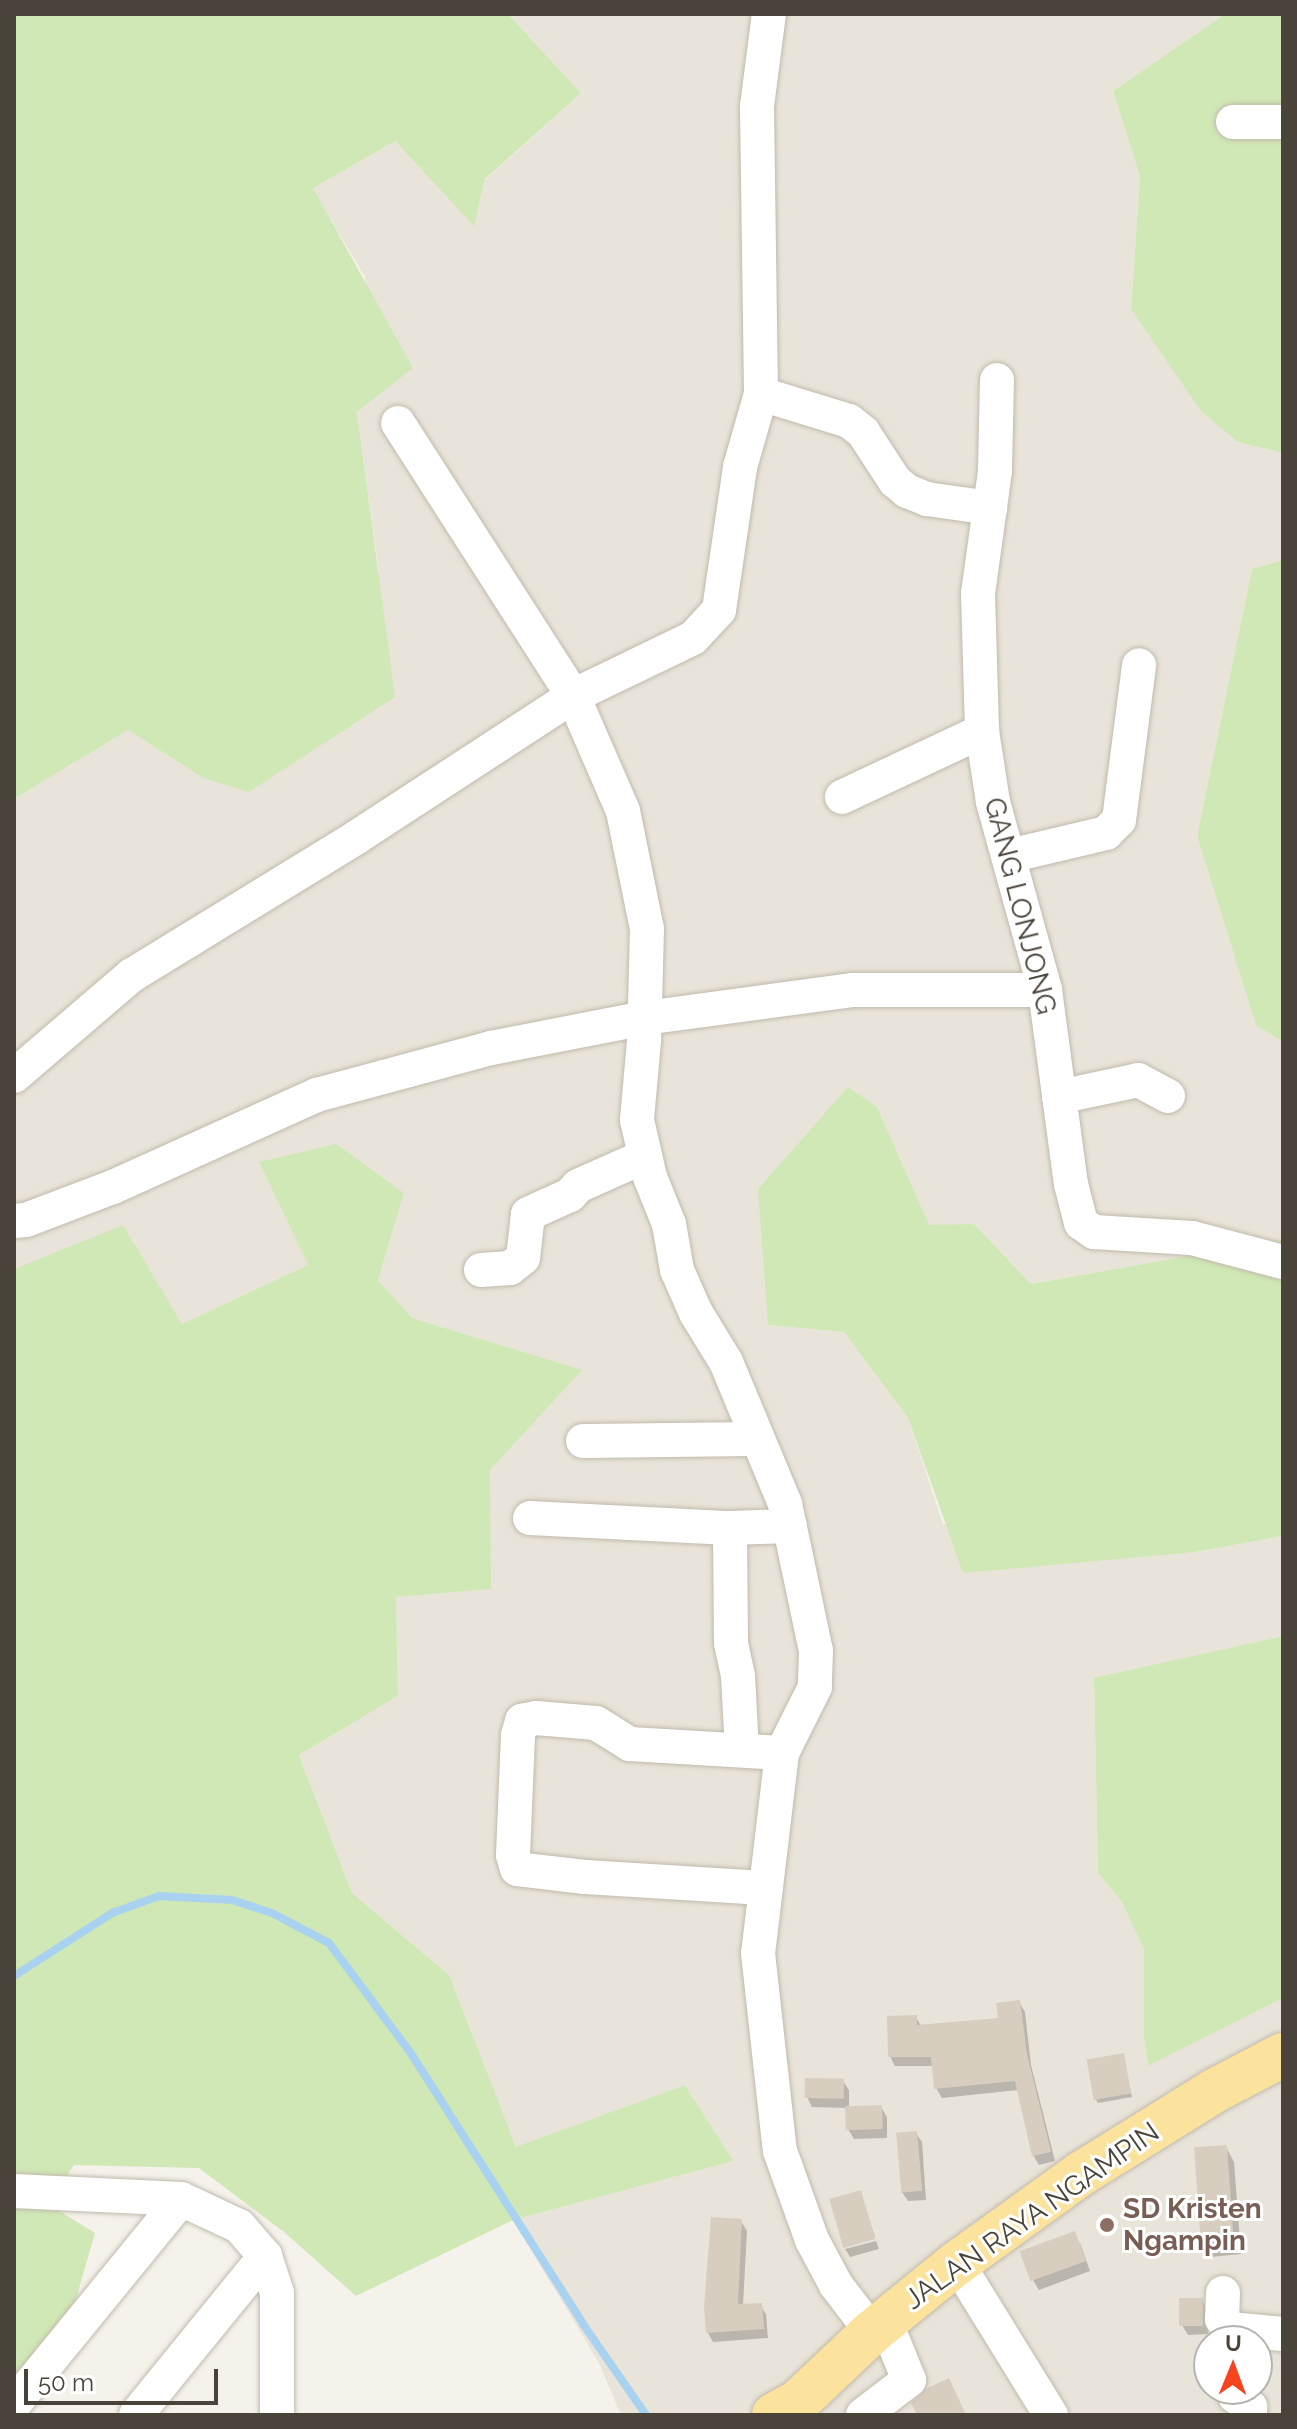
<!DOCTYPE html>
<html>
<head>
<meta charset="utf-8">
<style>
  body { margin:0 }
  #map { position:relative; width:1297px; height:2429px; overflow:hidden; background:#f5f2eb; font-family:Raleway,sans-serif }
  div>[style] { position:absolute }
  .residential>* { inset:0; background:#e9e4d9 }
  .green>* { inset:0; background:#d0e8b5 }
  .shadow>* { inset:0; background:#0003 }
  .stream>* { height:8px; margin:-4px; padding:0 4px; transform-origin:4px; border-radius:4px; background:#a9d2f0 }
  .building>* { inset:0; background:#d7cec0; transform-origin:0 0 }
  .roads { filter:drop-shadow(0 0 2px #c1baad) drop-shadow(0 0 2px #c1baad) }
  .minor>* { height:34px; margin:-17px; padding:0 17px; transform-origin:17px; border-radius:17px; background:#fff }
  .major>* { height:44px; margin:-22px; padding:0 22px; transform-origin:22px; border-radius:22px; background:#fce39d }
  .dots>* { width:22px; height:22px; translate:-50% -50%; box-sizing:border-box; border:4px solid #fff; border-radius:50% }
  span { translate:-50% -50%; white-space:nowrap; text-align:center; line-height:1.15; -webkit-text-stroke:6px #fff; paint-order:stroke }
  .street-label { font-size:28px; color:#494339 }
  .education-label { font-size:28px; color:#785e54; font-weight:700 }
  .left { translate:0 -50%; text-align:left }
  .frame { position:absolute; inset:0; border:16px solid #494339; pointer-events:none }
  .north { position:absolute; left:1193px; top:2325px; width:80px; height:80px; box-sizing:border-box; background:#fff; border:2px solid #b6b4b0; border-radius:50%; rotate:1deg; font-size:22px; font-weight:700; line-height:32px; text-align:center; color:#494339 }
  .north::after { content:''; display:block; margin:auto; width:28px; height:36px; background:#f64421; clip-path:polygon(50% 0,100% 100%,50% 72%,0 100%) }
  .scale { position:absolute; left:24px; top:2369px; width:194px; height:36px; box-sizing:border-box; border:4px solid #494339; border-top:0; padding-left:10px; font-size:24px; line-height:28px; white-space:nowrap; color:#494339; -webkit-text-stroke:6px #fff; paint-order:stroke }
</style>
</head>
<body>
<div id="map">
  <div class="residential">
    <i style="clip-path:polygon(evenodd,508px 14px,1225px 14px,1113px 91px,1140px 177px,1131px 309px,1238px 442px,1283px 453px,1283px 560px,1252px 569px,1197px 836px,1256px 1024px,1283px 1042px,1283px 1239px,1031px 1284px,974px 1224px,929px 1226px,877px 1107px,768px 1325px,844px 1332px,908px 1418px,943px 1524px,1195px 1552px,1283px 1536px,1283px 1636px,1094px 1679px,1098px 1873px,1122px 1902px,1144px 1950px,1144px 2038px,1148px 2065px,1283px 1998px,1283px 2415px,621px 2415px,599px 2363px,513px 2220px,732px 2161px,685px 2085px,516px 2148px,449px 1975px,352px 1893px,299px 1755px,398px 1696px,396px 1597px,490px 1589px,490px 1470px,581px 1370px,412px 1318px,378px 1280px,404px 1193px,308px 1265px,182px 1324px,122px 1226px,14px 1269px,14px 799px,128px 730px,203px 778px,379px 572px,357px 412px,365px 277px,312px 188px,395px 141px,474px 225px,485px 180px,581px 93px,508px 14px,1209px 2341px,1257px 2341px,1257px 2389px,1209px 2389px,1209px 2341px)"></i>
  </div>
  <div class="green">
    <i style="clip-path:polygon(14px 14px,508px 14px,581px 93px,485px 179px,474px 226px,395px 141px,313px 188px,413px 368px,357px 412px,395px 697px,249px 792px,203px 778px,128px 730px,14px 799px)"></i>
    <i style="clip-path:polygon(1225px 14px,1283px 14px,1283px 453px,1238px 442px,1201px 411px,1131px 309px,1140px 177px,1113px 91px)"></i>
    <i style="clip-path:polygon(1283px 560px,1283px 1042px,1256px 1025px,1197px 836px,1252px 569px)"></i>
    <i style="clip-path:polygon(848px 1087px,877px 1107px,929px 1225px,974px 1224px,1031px 1284px,1283px 1239px,1283px 1536px,1195px 1552px,963px 1573px,908px 1418px,844px 1332px,768px 1325px,758px 1189px)"></i>
    <i style="clip-path:polygon(336px 1144px,404px 1193px,378px 1280px,412px 1318px,582px 1370px,490px 1470px,491px 1589px,396px 1597px,398px 1696px,299px 1755px,352px 1893px,449px 1975px,516px 2147px,685px 2085px,733px 2161px,513px 2220px,356px 2296px,284px 2232px,199px 2168px,74px 2165px,48px 2204px,95px 2233px,70px 2320px,14px 2392px,14px 1269px,123px 1225px,182px 1324px,308px 1265px,259px 1162px)"></i>
    <i style="clip-path:polygon(1283px 1636px,1283px 1998px,1148px 2066px,1144px 2038px,1144px 1950px,1122px 1902px,1098px 1873px,1094px 1678px)"></i>
  </div>
  <div class="shadow">
    <i style="clip-path:polygon(1019px 2002px,1025px 2012px,1031px 2065px,1055px 2161px,1039px 2165px,1033px 2155px,1019px 2090px,942px 2098px,936px 2088px,934px 2066px,895px 2066px,890px 2056px,916px 2017px,921px 2026px,1001px 2020px)"></i>
    <i style="clip-path:polygon(1123px 2056px,1132px 2097px,1098px 2103px,1095px 2098px)"></i>
    <i style="clip-path:polygon(843px 2081px,849px 2090px,849px 2108px,881px 2107px,887px 2117px,887px 2138px,854px 2139px,848px 2129px,847px 2108px,812px 2107px,807px 2097px)"></i>
    <i style="clip-path:polygon(916px 2133px,922px 2142px,926px 2200px,908px 2201px,902px 2192px)"></i>
    <i style="clip-path:polygon(1226px 2147px,1234px 2162px,1241px 2254px,1211px 2257px,1203px 2242px)"></i>
    <i style="clip-path:polygon(860px 2192px,875px 2237px,844px 2246px)"></i>
    <i style="clip-path:polygon(741px 2221px,747px 2231px,743px 2306px,760px 2305px,766px 2314px,768px 2338px,713px 2342px,708px 2333px)"></i>
    <i style="clip-path:polygon(876px 2241px,879px 2249px,850px 2257px,845px 2249px)"></i>
    <i style="clip-path:polygon(1080px 2243px,1090px 2271px,1039px 2290px,1033px 2280px)"></i>
    <i style="clip-path:polygon(1202px 2300px,1207px 2309px,1208px 2334px,1188px 2335px,1182px 2325px)"></i>
  </div>
  <div class="stream">
    <i style="left:14px;top:1976px;width:117px;rotate:-32.7deg"></i>
    <i style="left:112px;top:1913px;width:50px;rotate:-19.9deg"></i>
    <i style="left:159px;top:1896px;width:73px;rotate:3.1deg"></i>
    <i style="left:232px;top:1900px;width:42px;rotate:18deg"></i>
    <i style="left:272px;top:1913px;width:64px;rotate:27.8deg"></i>
    <i style="left:329px;top:1943px;width:136px;rotate:53.4deg"></i>
    <i style="left:410px;top:2052px;width:322px;rotate:57.5deg"></i>
    <i style="left:583px;top:2324px;width:111px;rotate:55.3deg"></i>
  </div>
  <div class="building">
    <i style="clip-path:polygon(1020px 2000px,1027px 2054px,1051px 2152px,1032px 2156px,1015px 2081px,934px 2089px,931px 2057px,888px 2057px,887px 2016px,917px 2015px,917px 2025px,998px 2018px,996px 2003px)"></i>
    <i style="left:1124px;top:2053px;width:41px;height:38px;rotate:80deg"></i>
    <i style="left:805px;top:2078px;width:39px;height:20px;rotate:1deg"></i>
    <i style="left:882px;top:2105px;width:24px;height:37px;rotate:88deg"></i>
    <i style="left:917px;top:2131px;width:60px;height:21px;rotate:85deg"></i>
    <i style="left:1227px;top:2145px;width:95px;height:33px;rotate:86deg"></i>
    <i style="left:861px;top:2190px;width:51px;height:33px;rotate:74deg"></i>
    <i style="clip-path:polygon(711px 2217px,742px 2219px,738px 2304px,762px 2303px,764px 2329px,706px 2333px,704px 2307px)"></i>
    <i style="left:1075px;top:2231px;width:32px;height:59px;rotate:70deg"></i>
    <i style="left:1179px;top:2298px;width:24px;height:28px"></i>
    <i style="clip-path:polygon(949px 2378px,966px 2415px,917px 2415px,911px 2403px,927px 2388px)"></i>
  </div>
  <div class="roads">
    <div class="minor">
      <i style="left:1233px;top:122px;width:50px"></i>
      <i style="left:997px;top:380px;width:91px;rotate:91.3deg"></i>
      <i style="left:995px;top:471px;width:124px;rotate:97.9deg"></i>
      <i style="left:978px;top:594px;width:137px;rotate:88.3deg"></i>
      <i style="left:982px;top:731px;width:72px;rotate:81.2deg"></i>
      <i style="left:993px;top:802px;width:195px;rotate:74.5deg"></i>
      <i style="left:1045px;top:990px;width:196px;rotate:82.4deg"></i>
      <i style="left:1071px;top:1184px;width:40px;rotate:75.6deg"></i>
      <i style="left:1081px;top:1223px;width:16px;rotate:35deg"></i>
      <i style="left:1094px;top:1232px;width:98px;rotate:3.5deg"></i>
      <i style="left:1192px;top:1238px;width:94px;rotate:14.8deg"></i>
      <i style="left:761px;top:394px;width:92px;rotate:17.1deg"></i>
      <i style="left:849px;top:421px;width:18px;rotate:38deg"></i>
      <i style="left:863px;top:432px;width:59px;rotate:56.9deg"></i>
      <i style="left:895px;top:481px;width:16px;rotate:40deg"></i>
      <i style="left:907px;top:491px;width:22px;rotate:22deg"></i>
      <i style="left:927px;top:499px;width:64px;rotate:8.1deg"></i>
      <i style="left:398px;top:423px;width:324px;rotate:57.3deg"></i>
      <i style="left:573px;top:696px;width:125px;rotate:66.5deg"></i>
      <i style="left:623px;top:811px;width:120px;rotate:78.5deg"></i>
      <i style="left:647px;top:929px;width:112px;rotate:91.5deg"></i>
      <i style="left:644px;top:1041px;width:79px;rotate:95.1deg"></i>
      <i style="left:637px;top:1120px;width:58px;rotate:77.2deg"></i>
      <i style="left:650px;top:1177px;width:51px;rotate:68deg"></i>
      <i style="left:669px;top:1224px;width:47px;rotate:80.1deg"></i>
      <i style="left:677px;top:1270px;width:47px;rotate:66.2deg"></i>
      <i style="left:696px;top:1313px;width:57px;rotate:58.5deg"></i>
      <i style="left:726px;top:1362px;width:154px;rotate:67.4deg"></i>
      <i style="left:785px;top:1504px;width:150px;rotate:78.1deg"></i>
      <i style="left:816px;top:1651px;width:36px;rotate:92deg"></i>
      <i style="left:815px;top:1687px;width:74px;rotate:116.6deg"></i>
      <i style="left:782px;top:1753px;width:201px;rotate:96.8deg"></i>
      <i style="left:758px;top:1953px;width:199px;rotate:83.7deg"></i>
      <i style="left:780px;top:2151px;width:95px;rotate:70.2deg"></i>
      <i style="left:812px;top:2240px;width:51px;rotate:61.9deg"></i>
      <i style="left:836px;top:2285px;width:59px;rotate:52.5deg"></i>
      <i style="left:842px;top:797px;width:155px;rotate:-25.2deg"></i>
      <i style="left:1009px;top:856px;width:100px;rotate:-13.3deg"></i>
      <i style="left:1106px;top:833px;width:18px;rotate:-45deg"></i>
      <i style="left:1119px;top:820px;width:156px;rotate:-82.6deg"></i>
      <i style="left:14px;top:1076px;width:155px;rotate:-40.6deg"></i>
      <i style="left:132px;top:975px;width:264px;rotate:-31.5deg"></i>
      <i style="left:357px;top:837px;width:258px;rotate:-33.1deg"></i>
      <i style="left:573px;top:696px;width:133px;rotate:-25.8deg"></i>
      <i style="left:693px;top:638px;width:38px;rotate:-47deg"></i>
      <i style="left:719px;top:610px;width:145px;rotate:-81.6deg"></i>
      <i style="left:740px;top:467px;width:76px;rotate:-74deg"></i>
      <i style="left:761px;top:394px;width:288px;rotate:-90.8deg"></i>
      <i style="left:757px;top:106px;width:93px;rotate:-82.6deg"></i>
      <i style="left:1059px;top:1097px;width:81px;rotate:-12.1deg"></i>
      <i style="left:1138px;top:1080px;width:34px;rotate:28deg"></i>
      <i style="left:14px;top:1221px;width:12px;rotate:-5deg"></i>
      <i style="left:26px;top:1220px;width:93px;rotate:-20.8deg"></i>
      <i style="left:113px;top:1187px;width:224px;rotate:-24.3deg"></i>
      <i style="left:317px;top:1095px;width:180px;rotate:-15.1deg"></i>
      <i style="left:491px;top:1048px;width:157px;rotate:-11deg"></i>
      <i style="left:645px;top:1018px;width:210px;rotate:-7.7deg"></i>
      <i style="left:853px;top:990px;width:192px"></i>
      <i style="left:481px;top:1270px;width:29px;rotate:-4deg"></i>
      <i style="left:510px;top:1268px;width:16px;rotate:-38deg"></i>
      <i style="left:523px;top:1258px;width:44px;rotate:-83.5deg"></i>
      <i style="left:528px;top:1214px;width:46px;rotate:-24.3deg"></i>
      <i style="left:570px;top:1195px;width:12px;rotate:-48deg"></i>
      <i style="left:578px;top:1186px;width:73px;rotate:-24.1deg"></i>
      <i style="left:583px;top:1441px;width:174px;rotate:-0.7deg"></i>
      <i style="left:530px;top:1518px;width:200px;rotate:2.9deg"></i>
      <i style="left:730px;top:1528px;width:60px;rotate:-1.9deg"></i>
      <i style="left:730px;top:1528px;width:115px;rotate:89.5deg"></i>
      <i style="left:731px;top:1643px;width:34px;rotate:78deg"></i>
      <i style="left:738px;top:1676px;width:74px;rotate:86.9deg"></i>
      <i style="left:764px;top:1888px;width:179px;rotate:-176.5deg"></i>
      <i style="left:585px;top:1877px;width:68px;rotate:-173.3deg"></i>
      <i style="left:517px;top:1869px;width:15px;rotate:-106deg"></i>
      <i style="left:513px;top:1855px;width:120px;rotate:-87.6deg"></i>
      <i style="left:518px;top:1735px;width:15px;rotate:-74deg"></i>
      <i style="left:522px;top:1721px;width:14px;rotate:-12deg"></i>
      <i style="left:536px;top:1718px;width:60px;rotate:4.8deg"></i>
      <i style="left:596px;top:1723px;width:40px;rotate:32deg"></i>
      <i style="left:630px;top:1744px;width:152px;rotate:3.4deg"></i>
      <i style="left:14px;top:2191px;width:167px;rotate:2.7deg"></i>
      <i style="left:181px;top:2199px;width:64px;rotate:25deg"></i>
      <i style="left:239px;top:2226px;width:40px;rotate:49deg"></i>
      <i style="left:265px;top:2256px;width:39px;rotate:72deg"></i>
      <i style="left:277px;top:2293px;width:122px;rotate:90deg"></i>
      <i style="left:957px;top:2263px;width:179px;rotate:58.3deg"></i>
      <i style="left:1223px;top:2293px;width:26px;rotate:92deg"></i>
      <i style="left:1222px;top:2319px;width:13px;rotate:51deg"></i>
      <i style="left:1230px;top:2329px;width:53px;rotate:5.4deg"></i>
      <i style="left:1235px;top:2389px;width:7px;rotate:90deg"></i>
      <i style="left:1235px;top:2396px;width:19px;rotate:36deg"></i>
      <i style="left:1250px;top:2407px;width:8px;rotate:90deg"></i>
      <i style="left:14px;top:2404px;width:264px;rotate:-50.8deg"></i>
      <i style="left:136px;top:2415px;width:205px;rotate:-50.9deg"></i>
      <i style="left:863px;top:2415px;width:58px;rotate:-37.3deg"></i>
      <i style="left:909px;top:2380px;width:64px;rotate:-112.1deg"></i>
    </div>
    <div class="major">
      <i style="left:774px;top:2415px;width:29px;rotate:-29deg"></i>
      <i style="left:799px;top:2401px;width:100px;rotate:-43.4deg"></i>
      <i style="left:872px;top:2332px;width:109px;rotate:-39.1deg"></i>
      <i style="left:957px;top:2263px;width:154px;rotate:-35.8deg"></i>
      <i style="left:1082px;top:2173px;width:155px;rotate:-31.8deg"></i>
      <i style="left:1214px;top:2091px;width:78px;rotate:-27.6deg"></i>
    </div>
  </div>
  <div class="dots">
    <i style="left:1107px;top:2225px;background:#8d6e63"></i>
  </div>
  <div class="street-label">
    <span style="left:1020px;top:906px;rotate:76deg">GANG LONJONG</span>
    <span style="left:1032px;top:2216px;rotate:-35deg">JALAN RAYA NGAMPIN</span>
  </div>
  <div class="education-label">
    <span class="left" style="left:1123px;top:2225px">SD Kristen<br>Ngampin</span>
  </div>
  <div class="frame"></div>
  <div class="north">U</div>
  <div class="scale">50 m</div>
</div>
</body>
</html>
